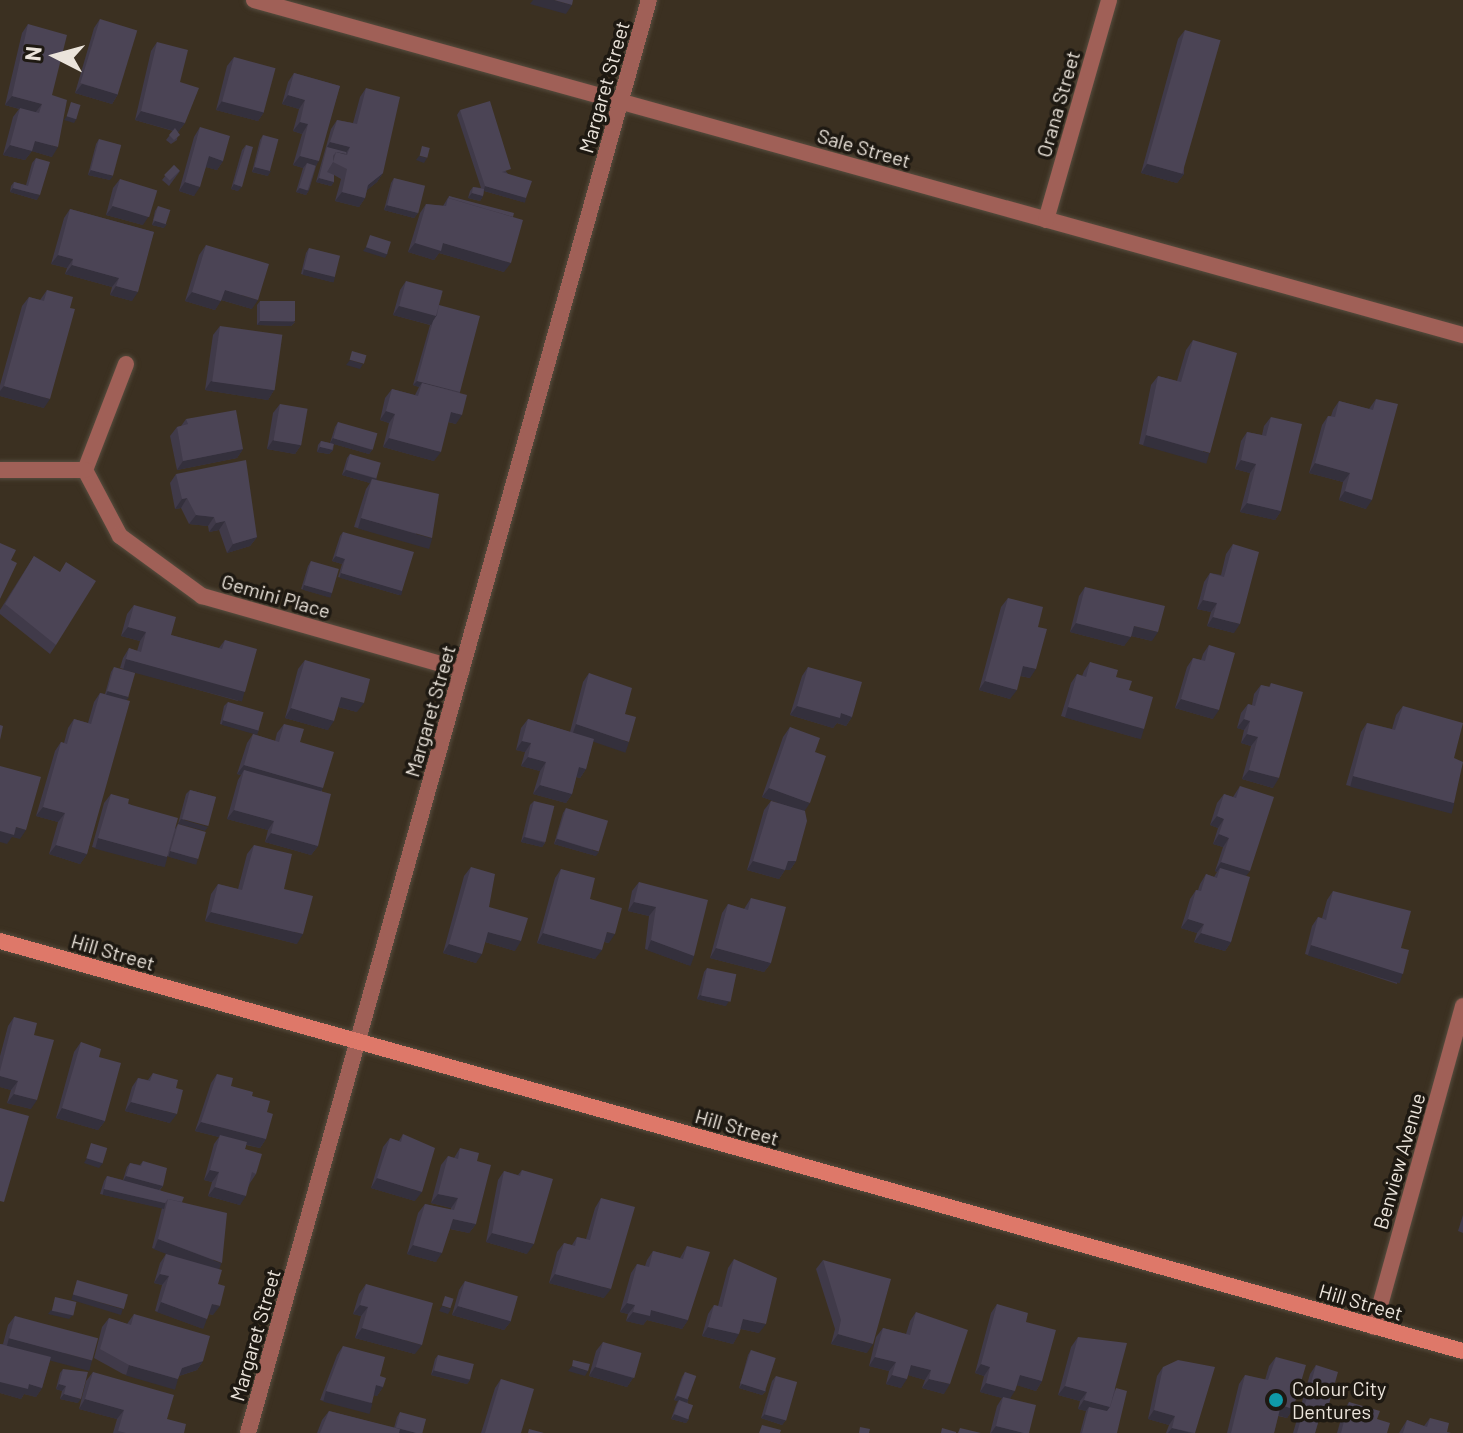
<!DOCTYPE html>
<html>
<head>
<meta charset="utf-8">
<style>
  body { margin:0 }
  #map { position:relative; width:1463px; height:1433px; overflow:hidden; background:#3b3021; font-family:Barlow,sans-serif }
  div>[style] { position:absolute }
  .roads { filter:drop-shadow(0 0 2px #574d3f) drop-shadow(0 0 2px #574d3f) }
  .street>* { height:16px; margin:-8px; padding:0 8px; transform-origin:8px; border-radius:8px; background:#a06057 }
  .secondary>* { height:16px; margin:-8px; padding:0 8px; transform-origin:8px; border-radius:8px; background:#de7869 }
  .wall>* { inset:0; background:#403a49 }
  .shaded-wall>* { inset:0; background:#34303c; transform-origin:0 0 }
  .building>* { inset:0; background:#4b4455; transform-origin:0 0 }
  .dots>* { width:22px; height:22px; translate:-50% -50%; box-sizing:border-box; border:4px solid #1e1912; border-radius:50% }
  span { translate:-50% -50%; white-space:nowrap; text-align:center; line-height:1.15; -webkit-text-stroke:7px #1e1912; paint-order:stroke }
  .street-label { font-size:20px; color:#ebe4db }
  .poi-label { font-size:20px; color:#ebe4db }
  .left { translate:0 -50%; text-align:left }
  .north { position:absolute; left:16px; top:16px; width:80px; height:80px; -webkit-text-stroke:6px #1e1912; paint-order:stroke; rotate:276deg; font-size:22px; font-weight:700; line-height:32px; text-align:center; color:#ebe4db }
  .north::after { content:''; display:block; margin:auto; width:28px; height:36px; background:#ebe4db; clip-path:polygon(50% 0,100% 100%,50% 72%,0 100%) }
</style>
</head>
<body>
<div id="map">
  <div class="roads">
    <div class="street">
      <i style="left:254px;top:0;width:1255px;rotate:15.49deg"></i>
      <i style="left:1046px;top:220px;width:229px;rotate:-74deg"></i>
      <i style="left:126px;top:364px;width:114px;rotate:111.1deg"></i>
      <i style="left:85px;top:470px;width:75px;rotate:62.1deg"></i>
      <i style="left:120px;top:536px;width:102px;rotate:36.2deg"></i>
      <i style="left:202px;top:596px;width:270px;rotate:15.9deg"></i>
      <i style="left:0;top:470px;width:85px"></i>
      <i style="left:1374px;top:1327px;width:333px;rotate:-74.5deg"></i>
      <i style="left:248px;top:1433px;width:1488px;rotate:-74.37deg"></i>
    </div>
    <div class="secondary">
      <i style="left:0;top:941px;width:1519px;rotate:15.66deg"></i>
    </div>
  </div>
  <div class="wall">
    <i style="clip-path:polygon(100px 19px,118px 94px,112px 104px,75px 93px,94px 28px)"></i>
    <i style="clip-path:polygon(28px 24px,52px 95px,52px 157px,32px 151px,25px 160px,3px 155px,13px 117px,19px 109px,5px 105px,22px 33px)"></i>
    <i style="clip-path:polygon(1185px 30px,1184px 174px,1177px 183px,1141px 173px,1178px 39px)"></i>
    <i style="clip-path:polygon(157px 42px,180px 82px,185px 123px,178px 132px,177px 140px,171px 144px,166px 140px,173px 131px,135px 120px,151px 51px)"></i>
    <i style="clip-path:polygon(234px 57px,264px 112px,258px 121px,216px 110px,227px 66px)"></i>
    <i style="clip-path:polygon(294px 73px,340px 86px,309px 190px,306px 195px,296px 192px,303px 168px,293px 165px,302px 134px,293px 131px,299px 109px,282px 104px,288px 82px)"></i>
    <i style="clip-path:polygon(366px 88px,383px 173px,377px 182px,367px 190px,365px 198px,359px 207px,335px 201px,341px 179px,334px 175px,334px 182px,331px 186px,316px 182px,331px 129px,337px 120px,353px 123px,360px 97px)"></i>
    <i style="clip-path:polygon(460px 110px,508px 174px,523px 202px,484px 191px,483px 196px,480px 201px,468px 198px,470px 191px,473px 187px,481px 188px,457px 115px)"></i>
    <i style="clip-path:polygon(200px 127px,223px 161px,217px 170px,206px 167px,194px 196px,179px 191px,194px 137px)"></i>
    <i style="clip-path:polygon(263px 135px,268px 176px,252px 172px,260px 140px)"></i>
    <i style="clip-path:polygon(99px 139px,110px 180px,88px 175px,96px 144px)"></i>
    <i style="clip-path:polygon(246px 145px,238px 191px,231px 189px,242px 150px)"></i>
    <i style="clip-path:polygon(36px 158px,37px 200px,10px 192px,11px 186px,14px 182px,26px 185px,32px 163px)"></i>
    <i style="clip-path:polygon(174px 165px,180px 171px,169px 186px,162px 180px)"></i>
    <i style="clip-path:polygon(394px 178px,418px 213px,414px 218px,384px 210px,391px 183px)"></i>
    <i style="clip-path:polygon(120px 179px,143px 225px,106px 215px,113px 188px)"></i>
    <i style="clip-path:polygon(449px 196px,513px 217px,504px 272px,439px 253px,434px 260px,408px 252px,420px 213px,426px 204px,443px 206px)"></i>
    <i style="clip-path:polygon(158px 206px,164px 228px,152px 225px,155px 211px)"></i>
    <i style="clip-path:polygon(70px 209px,154px 232px,132px 301px,110px 295px,112px 287px,65px 274px,67px 268px,51px 264px,64px 218px)"></i>
    <i style="clip-path:polygon(206px 245px,252px 309px,221px 300px,215px 310px,185px 301px,199px 255px)"></i>
    <i style="clip-path:polygon(309px 248px,332px 282px,301px 274px,306px 253px)"></i>
    <i style="clip-path:polygon(406px 281px,439px 305px,460px 392px,456px 424px,448px 422px,434px 461px,383px 447px,389px 423px,380px 420px,385px 398px,392px 389px,415px 395px,419px 387px,413px 385px,430px 325px,393px 315px,400px 290px)"></i>
    <i style="clip-path:polygon(47px 290px,44px 408px,0 396px,0 385px,22px 306px,29px 297px,40px 300px)"></i>
    <i style="clip-path:polygon(260px 301px,295px 322px,291px 326px,257px 325px,257px 305px)"></i>
    <i style="clip-path:polygon(220px 326px,274px 390px,268px 400px,205px 390px,213px 335px)"></i>
    <i style="clip-path:polygon(1193px 340px,1204px 462px,1139px 444px,1151px 385px,1158px 376px,1177px 381px,1186px 350px)"></i>
    <i style="clip-path:polygon(1376px 399px,1366px 509px,1339px 500px,1343px 482px,1309px 473px,1322px 425px,1328px 416px,1331px 416px,1333px 410px,1339px 401px,1369px 409px)"></i>
    <i style="clip-path:polygon(280px 404px,301px 445px,295px 454px,267px 449px,273px 413px)"></i>
    <i style="clip-path:polygon(1271px 417px,1281px 511px,1275px 520px,1240px 512px,1250px 473px,1235px 469px,1241px 441px,1247px 432px,1262px 435px,1264px 426px)"></i>
    <i style="clip-path:polygon(186px 419px,243px 449px,237px 458px,177px 470px,170px 436px,177px 427px,181px 426px)"></i>
    <i style="clip-path:polygon(338px 422px,372px 450px,369px 454px,334px 444px,333px 450px,329px 454px,317px 452px,318px 445px,321px 441px,330px 443px,335px 427px)"></i>
    <i style="clip-path:polygon(350px 454px,377px 479px,376px 480px,426px 547px,354px 527px,366px 489px,370px 483px,342px 475px,347px 458px)"></i>
    <i style="clip-path:polygon(176px 474px,257px 537px,250px 546px,227px 553px,219px 530px,209px 532px,208px 526px,189px 524px,181px 508px,175px 509px,170px 483px)"></i>
    <i style="clip-path:polygon(343px 532px,402px 591px,399px 595px,338px 577px,342px 564px,332px 561px,340px 536px)"></i>
    <i style="clip-path:polygon(1233px 544px,1234px 633px,1207px 626px,1211px 612px,1197px 609px,1204px 582px,1210px 573px,1221px 575px,1226px 554px)"></i>
    <i style="clip-path:polygon(34px 556px,56px 645px,50px 654px,0 614px,0 610px)"></i>
    <i style="clip-path:polygon(311px 561px,332px 593px,329px 597px,301px 589px,308px 566px)"></i>
    <i style="clip-path:polygon(1085px 587px,1152px 641px,1131px 636px,1124px 646px,1070px 632px,1079px 596px)"></i>
    <i style="clip-path:polygon(1008px 598px,1038px 627px,1030px 678px,1020px 676px,1010px 699px,979px 690px,1001px 607px)"></i>
    <i style="clip-path:polygon(134px 605px,171px 635px,219px 648px,225px 640px,238px 701px,120px 668px,123px 658px,129px 648px,137px 651px,140px 641px,121px 636px,127px 614px)"></i>
    <i style="clip-path:polygon(1209px 645px,1213px 719px,1175px 708px,1187px 667px,1193px 658px,1201px 660px,1203px 654px)"></i>
    <i style="clip-path:polygon(305px 660px,357px 712px,338px 707px,328px 730px,285px 718px,298px 669px)"></i>
    <i style="clip-path:polygon(1090px 662px,1116px 677px,1129px 690px,1137px 738px,1061px 716px,1071px 683px,1077px 674px,1082px 676px,1084px 671px)"></i>
    <i style="clip-path:polygon(114px 667px,127px 700px,87px 854px,80px 864px,49px 854px,58px 822px,36px 816px,55px 751px,61px 742px,64px 743px,68px 728px,74px 719px,88px 723px,94px 702px,100px 693px,105px 694px,111px 672px)"></i>
    <i style="clip-path:polygon(808px 667px,852px 717px,846px 726px,837px 723px,833px 728px,790px 715px,802px 676px)"></i>
    <i style="clip-path:polygon(589px 673px,625px 714px,623px 751px,593px 741px,586px 769px,580px 778px,576px 777px,572px 794px,566px 803px,533px 794px,540px 771px,521px 766px,525px 752px,516px 750px,521px 728px,528px 719px,570px 732px,583px 682px)"></i>
    <i style="clip-path:polygon(1271px 683px,1273px 788px,1242px 779px,1251px 746px,1241px 743px,1244px 730px,1237px 728px,1241px 713px,1248px 704px,1252px 705px,1254px 694px,1261px 685px,1269px 687px)"></i>
    <i style="clip-path:polygon(228px 702px,259px 730px,256px 734px,220px 724px,224px 706px)"></i>
    <i style="clip-path:polygon(1403px 706px,1454px 758px,1454px 803px,1447px 812px,1346px 785px,1361px 732px,1367px 723px,1392px 729px,1396px 715px)"></i>
    <i style="clip-path:polygon(284px 724px,300px 742px,322px 791px,318px 846px,311px 855px,265px 842px,268px 830px,227px 819px,238px 780px,241px 775px,237px 774px,247px 743px,253px 734px,275px 741px,277px 733px)"></i>
    <i style="clip-path:polygon(790px 727px,815px 752px,796px 861px,790px 870px,785px 870px,779px 879px,747px 870px,764px 810px,771px 801px,787px 806px,762px 797px,783px 737px)"></i>
    <i style="clip-path:polygon(1240px 786px,1246px 876px,1231px 942px,1225px 951px,1194px 942px,1197px 933px,1181px 928px,1190px 899px,1196px 890px,1198px 890px,1200px 884px,1206px 874px,1214px 877px,1217px 872px,1215px 871px,1223px 847px,1213px 844px,1218px 828px,1210px 825px,1217px 803px,1224px 794px,1233px 797px)"></i>
    <i style="clip-path:polygon(190px 790px,216px 797px,178px 824px,186px 794px)"></i>
    <i style="clip-path:polygon(111px 794px,175px 829px,178px 824px,195px 864px,167px 856px,160px 866px,92px 847px,104px 803px)"></i>
    <i style="clip-path:polygon(534px 801px,545px 843px,542px 847px,521px 842px,530px 805px)"></i>
    <i style="clip-path:polygon(566px 808px,596px 856px,554px 844px,563px 813px)"></i>
    <i style="clip-path:polygon(254px 845px,284px 889px,297px 944px,205px 921px,211px 894px,218px 884px,238px 889px,247px 854px)"></i>
    <i style="clip-path:polygon(471px 867px,489px 907px,515px 951px,485px 942px,476px 963px,443px 953px,464px 876px)"></i>
    <i style="clip-path:polygon(561px 869px,590px 899px,609px 943px,604px 942px,595px 959px,537px 943px,555px 878px)"></i>
    <i style="clip-path:polygon(639px 882px,694px 956px,688px 965px,645px 949px,649px 916px,628px 911px,632px 891px)"></i>
    <i style="clip-path:polygon(1333px 891px,1401px 948px,1397px 984px,1305px 954px,1312px 926px,1318px 917px,1322px 918px,1327px 900px)"></i>
    <i style="clip-path:polygon(751px 898px,771px 963px,764px 972px,710px 958px,722px 913px,728px 904px,744px 909px)"></i>
    <i style="clip-path:polygon(707px 968px,726px 1006px,697px 999px,704px 972px)"></i>
    <i style="clip-path:polygon(14px 1017px,34px 1035px,31px 1109px,7px 1103px,11px 1090px,0 1087px,0 1056px,8px 1026px)"></i>
    <i style="clip-path:polygon(81px 1042px,99px 1057px,105px 1121px,98px 1130px,56px 1118px,74px 1052px)"></i>
    <i style="clip-path:polygon(153px 1073px,170px 1123px,125px 1111px,132px 1087px,138px 1078px,148px 1080px)"></i>
    <i style="clip-path:polygon(217px 1074px,231px 1086px,252px 1096px,267px 1112px,266px 1139px,260px 1148px,246px 1145px,245px 1149px,256px 1174px,250px 1183px,240px 1205px,208px 1196px,212px 1182px,204px 1180px,214px 1144px,219px 1137px,195px 1131px,211px 1083px)"></i>
    <i style="clip-path:polygon(403px 1134px,415px 1201px,371px 1188px,383px 1147px,390px 1138px,399px 1141px)"></i>
    <i style="clip-path:polygon(460px 1148px,477px 1161px,476px 1224px,469px 1233px,450px 1229px,436px 1262px,407px 1254px,418px 1213px,425px 1204px,451px 1210px,451px 1208px,431px 1203px,441px 1165px,448px 1156px,454px 1158px)"></i>
    <i style="clip-path:polygon(143px 1161px,163px 1186px,160px 1190px,182px 1202px,218px 1269px,218px 1284px,213px 1315px,209px 1314px,207px 1319px,201px 1328px,155px 1311px,162px 1285px,154px 1283px,160px 1263px,166px 1254px,173px 1256px,152px 1248px,162px 1208px,100px 1194px,104px 1181px,107px 1176px,123px 1180px,127px 1167px,130px 1163px,140px 1165px)"></i>
    <i style="clip-path:polygon(522px 1170px,527px 1254px,486px 1242px,498px 1180px,504px 1171px,518px 1175px)"></i>
    <i style="clip-path:polygon(601px 1198px,604px 1298px,549px 1283px,557px 1252px,564px 1243px,572px 1245px,577px 1237px,586px 1239px,595px 1208px)"></i>
    <i style="clip-path:polygon(1463px 1215px,1463px 1233px,1458px 1231px)"></i>
    <i style="clip-path:polygon(687px 1246px,688px 1320px,682px 1329px,647px 1320px,643px 1325px,626px 1321px,628px 1314px,620px 1312px,631px 1273px,637px 1264px,645px 1266px,647px 1260px,653px 1251px,680px 1258px)"></i>
    <i style="clip-path:polygon(734px 1259px,759px 1333px,741px 1329px,733px 1344px,702px 1336px,708px 1314px,714px 1305px,718px 1306px,728px 1268px)"></i>
    <i style="clip-path:polygon(823px 1260px,867px 1353px,831px 1344px,835px 1329px,816px 1269px)"></i>
    <i style="clip-path:polygon(465px 1281px,511px 1321px,504px 1330px,452px 1315px,459px 1290px)"></i>
    <i style="clip-path:polygon(366px 1284px,415px 1354px,355px 1338px,361px 1316px,353px 1314px,359px 1294px)"></i>
    <i style="clip-path:polygon(997px 1304px,1026px 1322px,1042px 1381px,1036px 1391px,1017px 1385px,1010px 1398px,1029px 1433px,990px 1433px,997px 1406px,1002px 1398px,980px 1392px,984px 1376px,975px 1373px,991px 1313px)"></i>
    <i style="clip-path:polygon(916px 1312px,944px 1394px,922px 1388px,925px 1380px,908px 1375px,901px 1388px,886px 1384px,889px 1371px,869px 1366px,876px 1337px,883px 1328px,906px 1334px,910px 1321px)"></i>
    <i style="clip-path:polygon(134px 1314px,203px 1361px,197px 1370px,179px 1376px,172px 1388px,123px 1374px,94px 1358px,102px 1327px,109px 1318px,127px 1324px)"></i>
    <i style="clip-path:polygon(15px 1316px,86px 1369px,50px 1360px,42px 1388px,36px 1397px,24px 1394px,21px 1399px,0 1393px,0 1344px,3px 1344px,8px 1325px)"></i>
    <i style="clip-path:polygon(1078px 1337px,1115px 1389px,1117px 1433px,1080px 1433px,1086px 1411px,1078px 1409px,1080px 1401px,1058px 1395px,1071px 1347px)"></i>
    <i style="clip-path:polygon(603px 1342px,633px 1378px,627px 1387px,589px 1376px,596px 1351px)"></i>
    <i style="clip-path:polygon(343px 1346px,380px 1376px,383px 1387px,377px 1396px,374px 1395px,366px 1412px,320px 1400px,337px 1355px)"></i>
    <i style="clip-path:polygon(751px 1350px,766px 1391px,762px 1395px,739px 1388px,748px 1355px)"></i>
    <i style="clip-path:polygon(438px 1355px,470px 1380px,467px 1384px,431px 1375px,435px 1359px)"></i>
    <i style="clip-path:polygon(1276px 1357px,1293px 1409px,1287px 1418px,1278px 1416px,1274px 1433px,1227px 1433px,1239px 1384px,1245px 1375px,1265px 1380px,1269px 1366px)"></i>
    <i style="clip-path:polygon(1316px 1365px,1327px 1411px,1321px 1420px,1319px 1419px,1315px 1433px,1293px 1433px,1310px 1374px)"></i>
    <i style="clip-path:polygon(1163px 1367px,1195px 1433px,1166px 1433px,1169px 1425px,1148px 1419px,1157px 1376px)"></i>
    <i style="clip-path:polygon(63px 1369px,78px 1403px,60px 1399px,62px 1391px,56px 1389px,60px 1373px)"></i>
    <i style="clip-path:polygon(93px 1372px,184px 1433px,113px 1433px,117px 1419px,79px 1409px,86px 1381px)"></i>
    <i style="clip-path:polygon(685px 1372px,689px 1419px,686px 1423px,671px 1419px,676px 1405px,678px 1401px,674px 1400px,682px 1377px)"></i>
    <i style="clip-path:polygon(776px 1376px,786px 1420px,782px 1425px,761px 1418px,772px 1381px)"></i>
    <i style="clip-path:polygon(501px 1379px,521px 1433px,481px 1433px,495px 1388px)"></i>
    <i style="clip-path:polygon(1349px 1402px,1377px 1419px,1387px 1433px,1337px 1433px,1343px 1412px)"></i>
    <i style="clip-path:polygon(329px 1411px,394px 1428px,397px 1417px,400px 1412px,422px 1433px,317px 1433px,322px 1420px)"></i>
    <i style="clip-path:polygon(1430px 1418px,1447px 1432px,1451px 1433px,1399px 1433px,1407px 1420px,1424px 1426px)"></i>
  </div>
  <div class="shaded-wall">
    <i style="clip-path:polygon(533px 0,554px 0,572px 5px,566px 14px,530px 4px)"></i>
    <i style="clip-path:polygon(82px 84px,118px 94px,112px 104px,75px 93px)"></i>
    <i style="clip-path:polygon(288px 95px,305px 100px,299px 109px,282px 104px)"></i>
    <i style="clip-path:polygon(12px 96px,42px 104px,35px 113px,5px 105px)"></i>
    <i style="clip-path:polygon(222px 101px,264px 112px,258px 121px,216px 110px)"></i>
    <i style="clip-path:polygon(141px 111px,185px 123px,178px 132px,135px 120px)"></i>
    <i style="clip-path:polygon(67px 116px,77px 118px,74px 123px,64px 120px)"></i>
    <i style="clip-path:polygon(300px 122px,308px 124px,302px 134px,293px 131px)"></i>
    <i style="clip-path:polygon(35px 141px,58px 147px,52px 157px,28px 150px)"></i>
    <i style="clip-path:polygon(330px 142px,350px 147px,343px 157px,327px 147px)"></i>
    <i style="clip-path:polygon(10px 145px,32px 151px,25px 160px,3px 155px)"></i>
    <i style="clip-path:polygon(209px 156px,223px 161px,217px 170px,202px 166px)"></i>
    <i style="clip-path:polygon(300px 156px,319px 161px,313px 170px,307px 163px,303px 168px,293px 165px)"></i>
    <i style="clip-path:polygon(419px 156px,427px 158px,424px 163px,416px 160px)"></i>
    <i style="clip-path:polygon(1147px 164px,1184px 174px,1177px 183px,1141px 173px)"></i>
    <i style="clip-path:polygon(255px 167px,271px 171px,268px 176px,252px 172px)"></i>
    <i style="clip-path:polygon(91px 170px,113px 176px,110px 180px,88px 175px)"></i>
    <i style="clip-path:polygon(383px 173px,377px 182px,362px 194px,368px 185px)"></i>
    <i style="clip-path:polygon(319px 178px,334px 182px,331px 186px,316px 182px)"></i>
    <i style="clip-path:polygon(185px 182px,200px 187px,194px 196px,179px 191px)"></i>
    <i style="clip-path:polygon(234px 184px,242px 187px,238px 191px,231px 189px)"></i>
    <i style="left:485px;top:186px;width:43px;height:5px;rotate:16deg"></i>
    <i style="clip-path:polygon(13px 188px,40px 195px,37px 200px,10px 192px)"></i>
    <i style="clip-path:polygon(300px 188px,309px 190px,306px 195px,296px 192px)"></i>
    <i style="clip-path:polygon(342px 192px,365px 198px,359px 207px,335px 201px)"></i>
    <i style="clip-path:polygon(472px 193px,483px 196px,480px 201px,468px 198px)"></i>
    <i style="clip-path:polygon(387px 205px,418px 213px,414px 218px,384px 210px)"></i>
    <i style="clip-path:polygon(113px 206px,149px 216px,143px 225px,106px 215px)"></i>
    <i style="clip-path:polygon(155px 221px,167px 224px,164px 228px,152px 225px)"></i>
    <i style="clip-path:polygon(415px 243px,443px 243px,511px 263px,504px 272px,439px 253px,434px 260px,408px 252px)"></i>
    <i style="clip-path:polygon(366px 247px,388px 253px,385px 258px,363px 251px)"></i>
    <i style="clip-path:polygon(58px 255px,73px 259px,67px 268px,51px 264px)"></i>
    <i style="clip-path:polygon(72px 265px,119px 278px,112px 287px,65px 274px)"></i>
    <i style="left:304px;top:269px;width:32px;height:6px;rotate:14deg"></i>
    <i style="clip-path:polygon(116px 286px,138px 292px,132px 301px,110px 295px)"></i>
    <i style="clip-path:polygon(225px 290px,258px 300px,252px 309px,218px 299px)"></i>
    <i style="clip-path:polygon(192px 292px,221px 301px,215px 310px,185px 301px)"></i>
    <i style="clip-path:polygon(399px 306px,437px 315px,431px 325px,393px 315px)"></i>
    <i style="clip-path:polygon(260px 321px,295px 322px,291px 326px,257px 325px)"></i>
    <i style="clip-path:polygon(350px 360px,363px 364px,360px 369px,346px 365px)"></i>
    <i style="clip-path:polygon(211px 381px,274px 390px,268px 400px,205px 390px)"></i>
    <i style="clip-path:polygon(417px 381px,460px 392px,422px 383px,419px 387px,413px 385px)"></i>
    <i style="clip-path:polygon(4px 386px,50px 399px,44px 408px,0 396px,0 391px)"></i>
    <i style="clip-path:polygon(386px 411px,395px 414px,389px 423px,380px 420px)"></i>
    <i style="clip-path:polygon(451px 412px,462px 415px,456px 424px,445px 421px)"></i>
    <i style="left:1146px;top:435px;width:66px;height:11px;rotate:16deg"></i>
    <i style="clip-path:polygon(333px 438px,372px 450px,369px 454px,330px 443px)"></i>
    <i style="clip-path:polygon(389px 438px,441px 452px,434px 461px,383px 447px)"></i>
    <i style="clip-path:polygon(273px 440px,301px 445px,295px 454px,267px 449px)"></i>
    <i style="clip-path:polygon(320px 447px,333px 450px,329px 454px,317px 452px)"></i>
    <i style="clip-path:polygon(243px 449px,237px 458px,177px 470px,183px 461px)"></i>
    <i style="clip-path:polygon(1241px 460px,1256px 464px,1250px 473px,1235px 469px)"></i>
    <i style="clip-path:polygon(1315px 463px,1350px 473px,1343px 482px,1309px 473px)"></i>
    <i style="clip-path:polygon(346px 470px,377px 479px,374px 484px,372px 479px,370px 483px,342px 475px)"></i>
    <i style="clip-path:polygon(1345px 491px,1372px 500px,1366px 509px,1339px 500px)"></i>
    <i style="clip-path:polygon(187px 498px,181px 508px,175px 509px,182px 499px)"></i>
    <i style="clip-path:polygon(1247px 503px,1281px 511px,1275px 520px,1240px 512px)"></i>
    <i style="clip-path:polygon(196px 515px,214px 517px,208px 526px,189px 524px)"></i>
    <i style="left:361px;top:518px;width:74px;height:11px;rotate:16deg"></i>
    <i style="clip-path:polygon(225px 521px,219px 530px,209px 532px,216px 523px)"></i>
    <i style="clip-path:polygon(257px 537px,250px 546px,227px 553px,233px 544px)"></i>
    <i style="clip-path:polygon(336px 556px,345px 559px,342px 564px,332px 561px)"></i>
    <i style="left:341px;top:573px;width:64px;height:5px;rotate:16deg"></i>
    <i style="left:304px;top:585px;width:29px;height:5px;rotate:16deg"></i>
    <i style="clip-path:polygon(1203px 600px,1217px 603px,1211px 612px,1197px 609px)"></i>
    <i style="clip-path:polygon(1213px 617px,1240px 624px,1234px 633px,1207px 626px)"></i>
    <i style="clip-path:polygon(1076px 623px,1131px 637px,1124px 646px,1070px 632px)"></i>
    <i style="clip-path:polygon(1134px 626px,1158px 632px,1152px 641px,1127px 635px)"></i>
    <i style="clip-path:polygon(128px 627px,146px 632px,140px 641px,121px 636px)"></i>
    <i style="left:126px;top:659px;width:123px;height:11px;rotate:15deg"></i>
    <i style="clip-path:polygon(1023px 666px,1036px 669px,1030px 678px,1017px 675px)"></i>
    <i style="clip-path:polygon(985px 681px,1017px 690px,1010px 699px,979px 690px)"></i>
    <i style="clip-path:polygon(108px 691px,129px 697px,126px 701px,105px 696px)"></i>
    <i style="clip-path:polygon(341px 697px,364px 703px,357px 712px,335px 706px)"></i>
    <i style="clip-path:polygon(1181px 699px,1219px 710px,1213px 719px,1175px 708px)"></i>
    <i style="clip-path:polygon(797px 706px,841px 713px,852px 717px,846px 726px,837px 723px,833px 728px,790px 715px)"></i>
    <i style="left:1068px;top:707px;width:79px;height:11px;rotate:16deg"></i>
    <i style="clip-path:polygon(291px 708px,334px 721px,328px 730px,285px 718px)"></i>
    <i style="clip-path:polygon(1244px 719px,1250px 721px,1244px 730px,1237px 728px)"></i>
    <i style="left:223px;top:720px;width:37px;height:5px;rotate:16deg"></i>
    <i style="left:576px;top:724px;width:56px;height:11px;rotate:19deg"></i>
    <i style="clip-path:polygon(1247px 734px,1258px 737px,1251px 746px,1241px 743px)"></i>
    <i style="clip-path:polygon(522px 741px,531px 743px,525px 752px,516px 750px)"></i>
    <i style="clip-path:polygon(528px 757px,546px 762px,540px 771px,521px 766px)"></i>
    <i style="clip-path:polygon(244px 765px,323px 788px,317px 798px,244px 770px,241px 775px,237px 774px)"></i>
    <i style="clip-path:polygon(579px 767px,586px 769px,580px 778px,573px 776px)"></i>
    <i style="clip-path:polygon(1249px 770px,1279px 778px,1273px 788px,1242px 779px)"></i>
    <i style="left:1353px;top:776px;width:105px;height:11px;rotate:15deg"></i>
    <i style="clip-path:polygon(540px 785px,572px 794px,566px 803px,533px 794px)"></i>
    <i style="clip-path:polygon(769px 788px,810px 803px,804px 812px,762px 797px)"></i>
    <i style="clip-path:polygon(43px 807px,65px 813px,58px 822px,36px 816px)"></i>
    <i style="clip-path:polygon(234px 810px,274px 821px,268px 830px,227px 819px)"></i>
    <i style="clip-path:polygon(1217px 816px,1224px 819px,1218px 828px,1210px 825px)"></i>
    <i style="clip-path:polygon(181px 819px,208px 827px,205px 831px,178px 824px)"></i>
    <i style="clip-path:polygon(16px 827px,26px 830px,20px 839px,12px 837px,7px 844px,0 842px,0 831px)"></i>
    <i style="clip-path:polygon(271px 833px,318px 846px,311px 855px,265px 842px)"></i>
    <i style="clip-path:polygon(1219px 834px,1229px 838px,1223px 847px,1213px 844px)"></i>
    <i style="clip-path:polygon(524px 837px,545px 843px,542px 847px,521px 842px)"></i>
    <i style="left:98px;top:838px;width:72px;height:11px;rotate:15deg"></i>
    <i style="clip-path:polygon(557px 839px,599px 852px,596px 856px,554px 844px)"></i>
    <i style="clip-path:polygon(56px 845px,87px 854px,80px 864px,49px 854px)"></i>
    <i style="left:170px;top:851px;width:29px;height:6px;rotate:16deg"></i>
    <i style="clip-path:polygon(753px 861px,796px 861px,790px 870px,784px 870px,785px 870px,779px 879px,747px 870px)"></i>
    <i style="clip-path:polygon(1221px 862px,1250px 871px,1243px 880px,1220px 868px,1217px 872px,1215px 871px)"></i>
    <i style="clip-path:polygon(634px 902px,656px 907px,649px 916px,628px 911px)"></i>
    <i style="clip-path:polygon(211px 912px,303px 934px,297px 944px,205px 921px)"></i>
    <i style="clip-path:polygon(1188px 919px,1204px 924px,1197px 933px,1181px 928px)"></i>
    <i style="clip-path:polygon(488px 932px,521px 941px,515px 951px,482px 941px)"></i>
    <i style="clip-path:polygon(607px 932px,615px 934px,609px 943px,601px 941px)"></i>
    <i style="clip-path:polygon(543px 933px,602px 950px,595px 959px,537px 943px)"></i>
    <i style="clip-path:polygon(1201px 933px,1231px 942px,1225px 951px,1194px 942px)"></i>
    <i style="left:651px;top:940px;width:46px;height:11px;rotate:20deg"></i>
    <i style="clip-path:polygon(449px 944px,482px 954px,476px 963px,443px 953px)"></i>
    <i style="left:1311px;top:945px;width:96px;height:11px;rotate:17deg"></i>
    <i style="clip-path:polygon(716px 948px,771px 963px,764px 972px,710px 958px)"></i>
    <i style="clip-path:polygon(700px 995px,729px 1001px,726px 1006px,697px 999px)"></i>
    <i style="clip-path:polygon(0 1076px,18px 1081px,11px 1090px,0 1087px)"></i>
    <i style="clip-path:polygon(14px 1094px,37px 1100px,31px 1109px,7px 1103px)"></i>
    <i style="clip-path:polygon(131px 1102px,177px 1114px,170px 1123px,125px 1111px)"></i>
    <i style="clip-path:polygon(62px 1108px,105px 1121px,98px 1130px,56px 1118px)"></i>
    <i style="clip-path:polygon(201px 1122px,266px 1139px,260px 1148px,220px 1138px,220px 1135px,219px 1137px,195px 1131px)"></i>
    <i style="clip-path:polygon(87px 1158px,103px 1163px,99px 1168px,84px 1163px)"></i>
    <i style="clip-path:polygon(210px 1170px,219px 1172px,212px 1182px,204px 1180px)"></i>
    <i style="clip-path:polygon(126px 1176px,163px 1186px,159px 1190px,123px 1181px)"></i>
    <i style="clip-path:polygon(377px 1178px,422px 1192px,415px 1201px,371px 1188px)"></i>
    <i style="clip-path:polygon(215px 1187px,246px 1196px,240px 1205px,208px 1196px)"></i>
    <i style="left:104px;top:1189px;width:63px;height:6px;rotate:13deg"></i>
    <i style="clip-path:polygon(438px 1194px,458px 1198px,451px 1208px,431px 1203px)"></i>
    <i style="clip-path:polygon(453px 1219px,476px 1224px,469px 1233px,446px 1228px)"></i>
    <i style="clip-path:polygon(492px 1233px,534px 1244px,527px 1254px,486px 1242px)"></i>
    <i style="left:158px;top:1239px;width:68px;height:11px;rotate:21deg"></i>
    <i style="clip-path:polygon(413px 1245px,442px 1253px,436px 1262px,407px 1254px)"></i>
    <i style="clip-path:polygon(160px 1274px,169px 1276px,162px 1285px,154px 1283px)"></i>
    <i style="clip-path:polygon(555px 1274px,611px 1289px,604px 1298px,549px 1283px)"></i>
    <i style="left:73px;top:1294px;width:52px;height:6px;rotate:17deg"></i>
    <i style="left:161px;top:1302px;width:49px;height:11px;rotate:20deg"></i>
    <i style="clip-path:polygon(627px 1303px,635px 1305px,628px 1314px,620px 1312px)"></i>
    <i style="clip-path:polygon(212px 1304px,220px 1306px,213px 1315px,205px 1313px)"></i>
    <i style="clip-path:polygon(360px 1305px,368px 1307px,361px 1316px,353px 1314px)"></i>
    <i style="clip-path:polygon(442px 1306px,451px 1309px,448px 1314px,439px 1311px)"></i>
    <i style="clip-path:polygon(458px 1306px,511px 1321px,504px 1330px,452px 1315px)"></i>
    <i style="clip-path:polygon(51px 1310px,73px 1315px,69px 1319px,48px 1314px)"></i>
    <i style="clip-path:polygon(651px 1310px,688px 1320px,682px 1329px,647px 1320px,643px 1325px,626px 1321px,633px 1312px)"></i>
    <i style="clip-path:polygon(743px 1319px,766px 1324px,759px 1333px,737px 1328px)"></i>
    <i style="clip-path:polygon(708px 1327px,739px 1334px,733px 1344px,702px 1336px)"></i>
    <i style="clip-path:polygon(362px 1328px,422px 1345px,415px 1354px,355px 1338px)"></i>
    <i style="clip-path:polygon(838px 1334px,873px 1344px,867px 1353px,831px 1344px)"></i>
    <i style="left:9px;top:1338px;width:86px;height:11px;rotate:15deg"></i>
    <i style="clip-path:polygon(875px 1357px,896px 1362px,889px 1371px,869px 1366px)"></i>
    <i style="clip-path:polygon(203px 1361px,197px 1370px,176px 1377px,182px 1368px)"></i>
    <i style="clip-path:polygon(981px 1364px,990px 1367px,984px 1376px,975px 1373px)"></i>
    <i style="left:129px;top:1365px;width:51px;height:11px;rotate:16deg"></i>
    <i style="clip-path:polygon(911px 1365px,931px 1370px,925px 1380px,904px 1374px)"></i>
    <i style="clip-path:polygon(572px 1366px,588px 1371px,585px 1376px,568px 1371px)"></i>
    <i style="clip-path:polygon(595px 1367px,633px 1378px,627px 1387px,589px 1376px)"></i>
    <i style="clip-path:polygon(434px 1370px,470px 1380px,467px 1384px,431px 1375px)"></i>
    <i style="clip-path:polygon(892px 1375px,907px 1379px,901px 1388px,886px 1384px)"></i>
    <i style="clip-path:polygon(1020px 1375px,1042px 1381px,1036px 1391px,1013px 1384px)"></i>
    <i style="clip-path:polygon(929px 1379px,950px 1384px,944px 1394px,922px 1388px)"></i>
    <i style="clip-path:polygon(0 1382px,29px 1384px,42px 1388px,36px 1397px,24px 1394px,21px 1399px,0 1393px)"></i>
    <i style="clip-path:polygon(986px 1383px,1015px 1391px,1009px 1400px,980px 1392px)"></i>
    <i style="clip-path:polygon(59px 1384px,66px 1386px,62px 1391px,56px 1389px)"></i>
    <i style="clip-path:polygon(742px 1384px,766px 1391px,762px 1395px,739px 1388px)"></i>
    <i style="clip-path:polygon(376px 1385px,383px 1387px,377px 1396px,370px 1394px)"></i>
    <i style="clip-path:polygon(1065px 1386px,1087px 1392px,1080px 1401px,1058px 1395px)"></i>
    <i style="left:326px;top:1391px;width:48px;height:11px;rotate:15deg"></i>
    <i style="clip-path:polygon(64px 1394px,81px 1399px,78px 1403px,60px 1399px)"></i>
    <i style="clip-path:polygon(678px 1396px,689px 1399px,686px 1404px,674px 1400px)"></i>
    <i style="clip-path:polygon(85px 1399px,124px 1410px,117px 1419px,79px 1409px)"></i>
    <i style="clip-path:polygon(1084px 1400px,1110px 1407px,1104px 1416px,1089px 1407px,1086px 1411px,1078px 1409px)"></i>
    <i style="clip-path:polygon(1281px 1405px,1293px 1409px,1287px 1418px,1274px 1414px)"></i>
    <i style="clip-path:polygon(1322px 1409px,1327px 1411px,1321px 1420px,1315px 1418px)"></i>
    <i style="clip-path:polygon(1154px 1410px,1175px 1416px,1169px 1425px,1148px 1419px)"></i>
    <i style="clip-path:polygon(675px 1414px,689px 1419px,686px 1423px,671px 1419px)"></i>
    <i style="clip-path:polygon(765px 1414px,786px 1420px,782px 1425px,761px 1418px)"></i>
    <i style="clip-path:polygon(996px 1426px,1024px 1433px,991px 1433px)"></i>
    <i style="clip-path:polygon(396px 1428px,417px 1433px,394px 1433px)"></i>
    <i style="clip-path:polygon(1172px 1428px,1191px 1433px,1168px 1433px)"></i>
  </div>
  <div class="building">
    <i style="clip-path:polygon(554px 0,573px 0,572px 5px)"></i>
    <i style="left:100px;top:19px;width:39px;height:67px;rotate:17deg"></i>
    <i style="clip-path:polygon(28px 24px,67px 35px,52px 95px,67px 100px,58px 147px,35px 141px,32px 151px,10px 145px,20px 108px,39px 113px,42px 104px,12px 96px)"></i>
    <i style="left:1185px;top:30px;width:37px;height:139px;rotate:16deg"></i>
    <i style="clip-path:polygon(157px 42px,188px 50px,180px 82px,199px 88px,185px 123px,141px 111px)"></i>
    <i style="left:234px;top:57px;width:43px;height:46px;rotate:15deg"></i>
    <i style="clip-path:polygon(294px 73px,340px 86px,319px 161px,300px 156px,308px 124px,300px 122px,305px 100px,288px 95px)"></i>
    <i style="clip-path:polygon(366px 88px,400px 97px,383px 173px,368px 185px,365px 198px,342px 192px,347px 169px,333px 162px,336px 152px,347px 155px,350px 147px,330px 142px,337px 120px,357px 124px)"></i>
    <i style="clip-path:polygon(490px 101px,511px 169px,502px 172px,532px 181px,526px 198px,485px 186px,460px 110px)"></i>
    <i style="left:71px;top:102px;width:10px;height:15px;rotate:17deg"></i>
    <i style="clip-path:polygon(200px 127px,230px 136px,223px 161px,209px 156px,200px 187px,185px 182px)"></i>
    <i style="clip-path:polygon(175px 128px,180px 135px,174px 140px,169px 135px)"></i>
    <i style="left:263px;top:135px;width:16px;height:33px;rotate:15deg"></i>
    <i style="left:99px;top:139px;width:23px;height:32px;rotate:15deg"></i>
    <i style="clip-path:polygon(246px 145px,253px 147px,242px 187px,234px 184px)"></i>
    <i style="left:422px;top:146px;width:8px;height:10px;rotate:14deg"></i>
    <i style="clip-path:polygon(327px 147px,346px 152px,346px 154px,336px 152px,333px 156px,333px 162px,327px 172px,334px 175px,334px 182px,319px 178px)"></i>
    <i style="clip-path:polygon(36px 158px,50px 162px,40px 195px,13px 188px,14px 182px,28px 186px)"></i>
    <i style="left:307px;top:163px;width:9px;height:26px;rotate:18deg"></i>
    <i style="left:174px;top:165px;width:8px;height:14px;rotate:45deg"></i>
    <i style="left:394px;top:178px;width:32px;height:28px;rotate:14deg"></i>
    <i style="left:120px;top:179px;width:39px;height:28px;rotate:17deg"></i>
    <i style="clip-path:polygon(473px 187px,484px 189px,483px 196px,472px 193px)"></i>
    <i style="clip-path:polygon(449px 196px,514px 213px,513px 217px,449px 198px)"></i>
    <i style="clip-path:polygon(448px 198px,523px 220px,511px 263px,443px 243px,441px 251px,415px 243px,426px 204px,446px 206px)"></i>
    <i style="left:158px;top:206px;width:13px;height:15px;rotate:18deg"></i>
    <i style="clip-path:polygon(70px 209px,154px 232px,138px 292px,116px 286px,119px 278px,72px 265px,73px 259px,58px 255px)"></i>
    <i style="left:370px;top:235px;width:22px;height:13px;rotate:18deg"></i>
    <i style="clip-path:polygon(206px 245px,269px 264px,258px 300px,225px 290px,221px 301px,192px 292px)"></i>
    <i style="left:309px;top:248px;width:32px;height:22px;rotate:14deg"></i>
    <i style="left:406px;top:281px;width:38px;height:26px;rotate:15deg"></i>
    <i style="clip-path:polygon(47px 290px,73px 297px,70px 308px,75px 309px,50px 399px,4px 386px,29px 297px,44px 301px)"></i>
    <i style="left:260px;top:301px;width:35px;height:20px"></i>
    <i style="clip-path:polygon(439px 305px,480px 316px,460px 392px,417px 381px,433px 321px,437px 315px)"></i>
    <i style="left:220px;top:326px;width:63px;height:56px;rotate:8deg"></i>
    <i style="clip-path:polygon(1193px 340px,1237px 353px,1210px 453px,1146px 435px,1158px 376px,1181px 382px)"></i>
    <i style="left:352px;top:351px;width:15px;height:9px;rotate:16deg"></i>
    <i style="clip-path:polygon(422px 383px,467px 395px,462px 415px,451px 412px,441px 452px,389px 438px,395px 414px,386px 411px,392px 389px,418px 396px)"></i>
    <i style="clip-path:polygon(1376px 399px,1398px 404px,1372px 500px,1345px 491px,1350px 473px,1315px 463px,1328px 416px,1335px 417px,1339px 401px,1373px 410px)"></i>
    <i style="left:280px;top:404px;width:28px;height:37px;rotate:10deg"></i>
    <i style="clip-path:polygon(236px 410px,243px 449px,183px 461px,177px 427px,188px 424px,186px 419px)"></i>
    <i style="clip-path:polygon(1271px 417px,1302px 424px,1281px 511px,1247px 503px,1256px 464px,1241px 460px,1247px 432px,1266px 436px)"></i>
    <i style="left:338px;top:422px;width:41px;height:17px;rotate:16deg"></i>
    <i style="left:321px;top:441px;width:13px;height:6px;rotate:13deg"></i>
    <i style="left:350px;top:454px;width:32px;height:16px;rotate:16deg"></i>
    <i style="clip-path:polygon(246px 460px,257px 537px,233px 544px,225px 521px,216px 523px,214px 517px,196px 515px,187px 498px,182px 499px,176px 474px)"></i>
    <i style="clip-path:polygon(372px 479px,439px 494px,432px 538px,361px 518px)"></i>
    <i style="clip-path:polygon(343px 532px,414px 552px,402px 591px,341px 573px,345px 559px,336px 556px)"></i>
    <i style="clip-path:polygon(0 543px,16px 550px,11px 560px,17px 563px,0 599px)"></i>
    <i style="clip-path:polygon(1233px 544px,1259px 552px,1240px 624px,1213px 617px,1217px 603px,1203px 600px,1210px 573px,1224px 577px)"></i>
    <i style="clip-path:polygon(34px 556px,60px 572px,66px 562px,96px 581px,56px 645px,5px 604px)"></i>
    <i style="left:311px;top:561px;width:29px;height:25px;rotate:16deg"></i>
    <i style="clip-path:polygon(1085px 587px,1165px 606px,1158px 632px,1134px 626px,1131px 637px,1076px 623px)"></i>
    <i style="clip-path:polygon(1008px 598px,1043px 607px,1038px 627px,1047px 629px,1036px 669px,1023px 666px,1017px 690px,985px 681px)"></i>
    <i style="clip-path:polygon(134px 605px,176px 617px,171px 635px,222px 649px,225px 640px,257px 649px,245px 692px,126px 659px,129px 648px,141px 652px,146px 632px,128px 627px)"></i>
    <i style="clip-path:polygon(1209px 645px,1235px 653px,1219px 710px,1181px 699px,1193px 658px,1205px 661px)"></i>
    <i style="clip-path:polygon(305px 660px,370px 679px,364px 703px,341px 697px,334px 721px,291px 708px)"></i>
    <i style="clip-path:polygon(1090px 662px,1118px 670px,1116px 677px,1132px 681px,1129px 690px,1153px 697px,1144px 729px,1068px 707px,1077px 674px,1086px 677px)"></i>
    <i style="left:114px;top:667px;width:22px;height:25px;rotate:16deg"></i>
    <i style="clip-path:polygon(808px 667px,862px 682px,852px 717px,841px 713px,840px 718px,797px 706px)"></i>
    <i style="clip-path:polygon(589px 673px,632px 688px,625px 714px,636px 717px,629px 742px,576px 724px)"></i>
    <i style="clip-path:polygon(1271px 683px,1303px 692px,1279px 778px,1249px 770px,1258px 737px,1247px 734px,1250px 721px,1244px 719px,1248px 704px,1255px 706px,1261px 685px,1270px 687px)"></i>
    <i style="clip-path:polygon(100px 693px,130px 701px,87px 854px,56px 845px,65px 813px,43px 807px,61px 742px,67px 744px,74px 719px,91px 724px)"></i>
    <i style="left:228px;top:702px;width:37px;height:19px;rotate:16deg"></i>
    <i style="clip-path:polygon(1403px 706px,1463px 723px,1454px 758px,1463px 762px,1454px 803px,1353px 776px,1367px 723px,1395px 730px)"></i>
    <i style="clip-path:polygon(528px 719px,594px 739px,586px 769px,579px 767px,572px 794px,540px 785px,546px 762px,528px 757px,531px 743px,522px 741px)"></i>
    <i style="clip-path:polygon(284px 724px,304px 729px,300px 742px,334px 752px,323px 788px,244px 765px,253px 734px,279px 742px)"></i>
    <i style="clip-path:polygon(0 725px,3px 726px,0 740px)"></i>
    <i style="clip-path:polygon(790px 727px,820px 738px,815px 752px,826px 756px,810px 803px,769px 788px)"></i>
    <i style="clip-path:polygon(0 766px,41px 777px,26px 830px,16px 827px,14px 835px,0 831px)"></i>
    <i style="clip-path:polygon(244px 770px,331px 794px,318px 846px,271px 833px,274px 821px,234px 810px)"></i>
    <i style="clip-path:polygon(1240px 786px,1274px 797px,1250px 871px,1221px 862px,1229px 838px,1219px 834px,1224px 819px,1217px 816px,1224px 794px,1236px 798px)"></i>
    <i style="left:190px;top:790px;width:27px;height:30px;rotate:15deg"></i>
    <i style="clip-path:polygon(111px 794px,129px 799px,128px 804px,178px 818px,167px 857px,98px 838px)"></i>
    <i style="left:534px;top:801px;width:21px;height:37px;rotate:14deg"></i>
    <i style="clip-path:polygon(771px 801px,805px 811px,807px 821px,796px 861px,788px 861px,785px 870px,753px 861px)"></i>
    <i style="left:566px;top:808px;width:44px;height:32px;rotate:17deg"></i>
    <i style="left:178px;top:824px;width:29px;height:28px;rotate:16deg"></i>
    <i style="clip-path:polygon(254px 845px,292px 854px,284px 889px,313px 896px,303px 934px,211px 912px,218px 884px,242px 890px)"></i>
    <i style="clip-path:polygon(471px 867px,495px 874px,489px 907px,528px 918px,521px 941px,488px 932px,482px 954px,449px 944px)"></i>
    <i style="clip-path:polygon(1220px 868px,1250px 877px,1231px 942px,1201px 933px,1204px 924px,1188px 919px,1196px 890px,1201px 891px,1206px 874px,1217px 878px)"></i>
    <i style="clip-path:polygon(561px 869px,595px 878px,590px 899px,622px 908px,615px 934px,607px 932px,602px 950px,543px 933px)"></i>
    <i style="clip-path:polygon(639px 882px,708px 900px,694px 956px,651px 940px,656px 907px,634px 902px)"></i>
    <i style="clip-path:polygon(1333px 891px,1411px 911px,1401px 948px,1409px 950px,1403px 974px,1311px 945px,1318px 917px,1326px 920px)"></i>
    <i style="clip-path:polygon(751px 898px,786px 907px,771px 963px,716px 948px,728px 904px,748px 910px)"></i>
    <i style="left:707px;top:968px;width:30px;height:28px;rotate:12deg"></i>
    <i style="clip-path:polygon(14px 1017px,37px 1023px,34px 1035px,54px 1040px,37px 1100px,14px 1094px,18px 1081px,0 1076px,0 1071px)"></i>
    <i style="clip-path:polygon(81px 1042px,101px 1049px,99px 1057px,121px 1063px,105px 1121px,62px 1108px)"></i>
    <i style="clip-path:polygon(153px 1073px,178px 1080px,176px 1088px,183px 1090px,177px 1114px,131px 1102px,138px 1078px,150px 1081px)"></i>
    <i style="clip-path:polygon(217px 1074px,233px 1078px,231px 1086px,253px 1092px,252px 1096px,270px 1101px,267px 1112px,273px 1114px,266px 1139px,201px 1122px)"></i>
    <i style="clip-path:polygon(0 1108px,29px 1116px,4px 1202px,0 1201px)"></i>
    <i style="clip-path:polygon(403px 1134px,435px 1148px,422px 1192px,377px 1178px,390px 1138px,401px 1142px)"></i>
    <i style="clip-path:polygon(220px 1135px,247px 1142px,245px 1149px,262px 1154px,256px 1174px,252px 1172px,246px 1196px,215px 1187px,219px 1172px,210px 1170px)"></i>
    <i style="left:91px;top:1143px;width:17px;height:16px;rotate:17deg"></i>
    <i style="clip-path:polygon(460px 1148px,479px 1153px,477px 1161px,491px 1165px,476px 1224px,453px 1219px,442px 1253px,413px 1245px,425px 1204px,454px 1210px,458px 1198px,438px 1194px,448px 1156px,458px 1159px)"></i>
    <i style="clip-path:polygon(143px 1161px,167px 1168px,163px 1186px,126px 1176px,130px 1163px,141px 1166px)"></i>
    <i style="clip-path:polygon(522px 1170px,553px 1179px,534px 1244px,492px 1233px,504px 1171px,520px 1176px)"></i>
    <i style="clip-path:polygon(107px 1176px,184px 1197px,182px 1202px,168px 1199px,165px 1203px,104px 1189px)"></i>
    <i style="clip-path:polygon(601px 1198px,635px 1207px,611px 1289px,555px 1274px,564px 1243px,575px 1246px,577px 1237px,590px 1240px)"></i>
    <i style="clip-path:polygon(168px 1199px,227px 1213px,222px 1263px,158px 1239px)"></i>
    <i style="clip-path:polygon(687px 1246px,710px 1252px,688px 1320px,651px 1310px,650px 1316px,633px 1312px,635px 1305px,627px 1303px,637px 1264px,649px 1267px,653px 1251px,683px 1259px)"></i>
    <i style="clip-path:polygon(166px 1254px,222px 1270px,218px 1284px,225px 1286px,220px 1306px,212px 1304px,207px 1319px,161px 1302px,169px 1276px,160px 1274px)"></i>
    <i style="clip-path:polygon(734px 1259px,777px 1278px,766px 1324px,743px 1319px,739px 1334px,708px 1327px,714px 1305px,722px 1307px)"></i>
    <i style="clip-path:polygon(823px 1260px,891px 1279px,873px 1344px,838px 1334px,841px 1320px)"></i>
    <i style="left:77px;top:1280px;width:53px;height:15px;rotate:16deg"></i>
    <i style="left:465px;top:1281px;width:55px;height:26px;rotate:16deg"></i>
    <i style="clip-path:polygon(366px 1284px,433px 1303px,422px 1345px,362px 1328px,368px 1307px,360px 1305px)"></i>
    <i style="left:445px;top:1296px;width:9px;height:10px;rotate:18deg"></i>
    <i style="left:55px;top:1297px;width:22px;height:14px;rotate:13deg"></i>
    <i style="clip-path:polygon(997px 1304px,1028px 1313px,1026px 1322px,1056px 1330px,1042px 1381px,1020px 1375px,1015px 1391px,986px 1383px,990px 1367px,981px 1364px)"></i>
    <i style="clip-path:polygon(916px 1312px,968px 1330px,950px 1384px,929px 1379px,931px 1370px,911px 1365px,907px 1379px,892px 1375px,896px 1362px,875px 1357px,883px 1328px,910px 1335px)"></i>
    <i style="clip-path:polygon(134px 1314px,210px 1336px,203px 1361px,182px 1368px,178px 1379px,129px 1365px,100px 1349px,109px 1318px,131px 1325px)"></i>
    <i style="left:15px;top:1316px;width:86px;height:23px;rotate:15deg"></i>
    <i style="clip-path:polygon(1078px 1337px,1127px 1343px,1110px 1407px,1084px 1400px,1087px 1392px,1065px 1386px)"></i>
    <i style="left:603px;top:1342px;width:40px;height:26px;rotate:16deg"></i>
    <i style="clip-path:polygon(0 1344px,51px 1357px,42px 1388px,29px 1384px,28px 1389px,0 1382px)"></i>
    <i style="clip-path:polygon(343px 1346px,385px 1357px,380px 1376px,386px 1378px,383px 1387px,376px 1385px,372px 1403px,326px 1391px)"></i>
    <i style="left:751px;top:1350px;width:26px;height:35px;rotate:18deg"></i>
    <i style="left:438px;top:1355px;width:37px;height:16px;rotate:14deg"></i>
    <i style="clip-path:polygon(1276px 1357px,1306px 1365px,1293px 1409px,1281px 1405px,1274px 1433px,1231px 1433px,1245px 1375px,1268px 1380px)"></i>
    <i style="clip-path:polygon(573px 1360px,590px 1364px,588px 1371px,572px 1366px)"></i>
    <i style="clip-path:polygon(1178px 1360px,1215px 1367px,1195px 1433px,1172px 1428px,1175px 1416px,1154px 1410px,1163px 1367px)"></i>
    <i style="clip-path:polygon(1316px 1365px,1338px 1372px,1327px 1411px,1322px 1409px,1315px 1433px,1297px 1433px)"></i>
    <i style="clip-path:polygon(63px 1369px,88px 1372px,81px 1399px,64px 1394px,66px 1386px,59px 1384px)"></i>
    <i style="clip-path:polygon(93px 1372px,174px 1395px,167px 1419px,186px 1424px,184px 1433px,126px 1433px,118px 1431px,124px 1410px,85px 1399px)"></i>
    <i style="left:685px;top:1372px;width:12px;height:25px;rotate:20deg"></i>
    <i style="left:776px;top:1376px;width:22px;height:40px;rotate:16deg"></i>
    <i style="clip-path:polygon(501px 1379px,534px 1389px,521px 1433px,485px 1433px)"></i>
    <i style="clip-path:polygon(1116px 1388px,1127px 1391px,1117px 1433px,1082px 1433px,1089px 1407px,1107px 1411px,1110px 1407px)"></i>
    <i style="clip-path:polygon(1003px 1397px,1036px 1405px,1029px 1433px,1024px 1433px,996px 1426px)"></i>
    <i style="left:679px;top:1400px;width:15px;height:15px;rotate:20deg"></i>
    <i style="clip-path:polygon(1349px 1402px,1380px 1411px,1377px 1419px,1390px 1423px,1387px 1433px,1341px 1433px)"></i>
    <i style="clip-path:polygon(329px 1411px,400px 1429px,399px 1433px,320px 1433px)"></i>
    <i style="left:400px;top:1412px;width:27px;height:16px;rotate:15deg"></i>
    <i style="clip-path:polygon(1430px 1418px,1449px 1423px,1447px 1432px,1451px 1433px,1403px 1433px,1407px 1420px,1427px 1427px)"></i>
    <i style="clip-path:polygon(762px 1425px,781px 1430px,780px 1433px,759px 1433px)"></i>
    <i style="clip-path:polygon(860px 1427px,870px 1429px,869px 1433px,859px 1433px)"></i>
    <i style="clip-path:polygon(942px 1428px,956px 1432px,956px 1433px,941px 1433px)"></i>
    <i style="clip-path:polygon(960px 1428px,981px 1433px,958px 1433px)"></i>
    <i style="clip-path:polygon(529px 1429px,544px 1433px,528px 1433px)"></i>
  </div>
  <div class="dots">
    <i style="left:1276px;top:1400px;background:#0f9aa8"></i>
  </div>
  <div class="street-label">
    <span style="left:604px;top:87px;rotate:-74deg">Margaret Street</span>
    <span style="left:1058px;top:104px;rotate:-74deg">Orana Street</span>
    <span style="left:864px;top:148px;rotate:16deg">Sale Street</span>
    <span style="left:276px;top:596px;rotate:16deg">Gemini Place</span>
    <span style="left:430px;top:711px;rotate:-74deg">Margaret Street</span>
    <span style="left:113px;top:952px;rotate:16deg">Hill Street</span>
    <span style="left:737px;top:1127px;rotate:16deg">Hill Street</span>
    <span style="left:1399px;top:1161px;rotate:-74deg">Benview Avenue</span>
    <span style="left:1361px;top:1302px;rotate:16deg">Hill Street</span>
    <span style="left:255px;top:1335px;rotate:-74deg">Margaret Street</span>
  </div>
  <div class="poi-label">
    <span class="left" style="left:1292px;top:1400px">Colour City<br>Dentures</span>
  </div>
  <div class="north">N</div>
</div>
</body>
</html>
